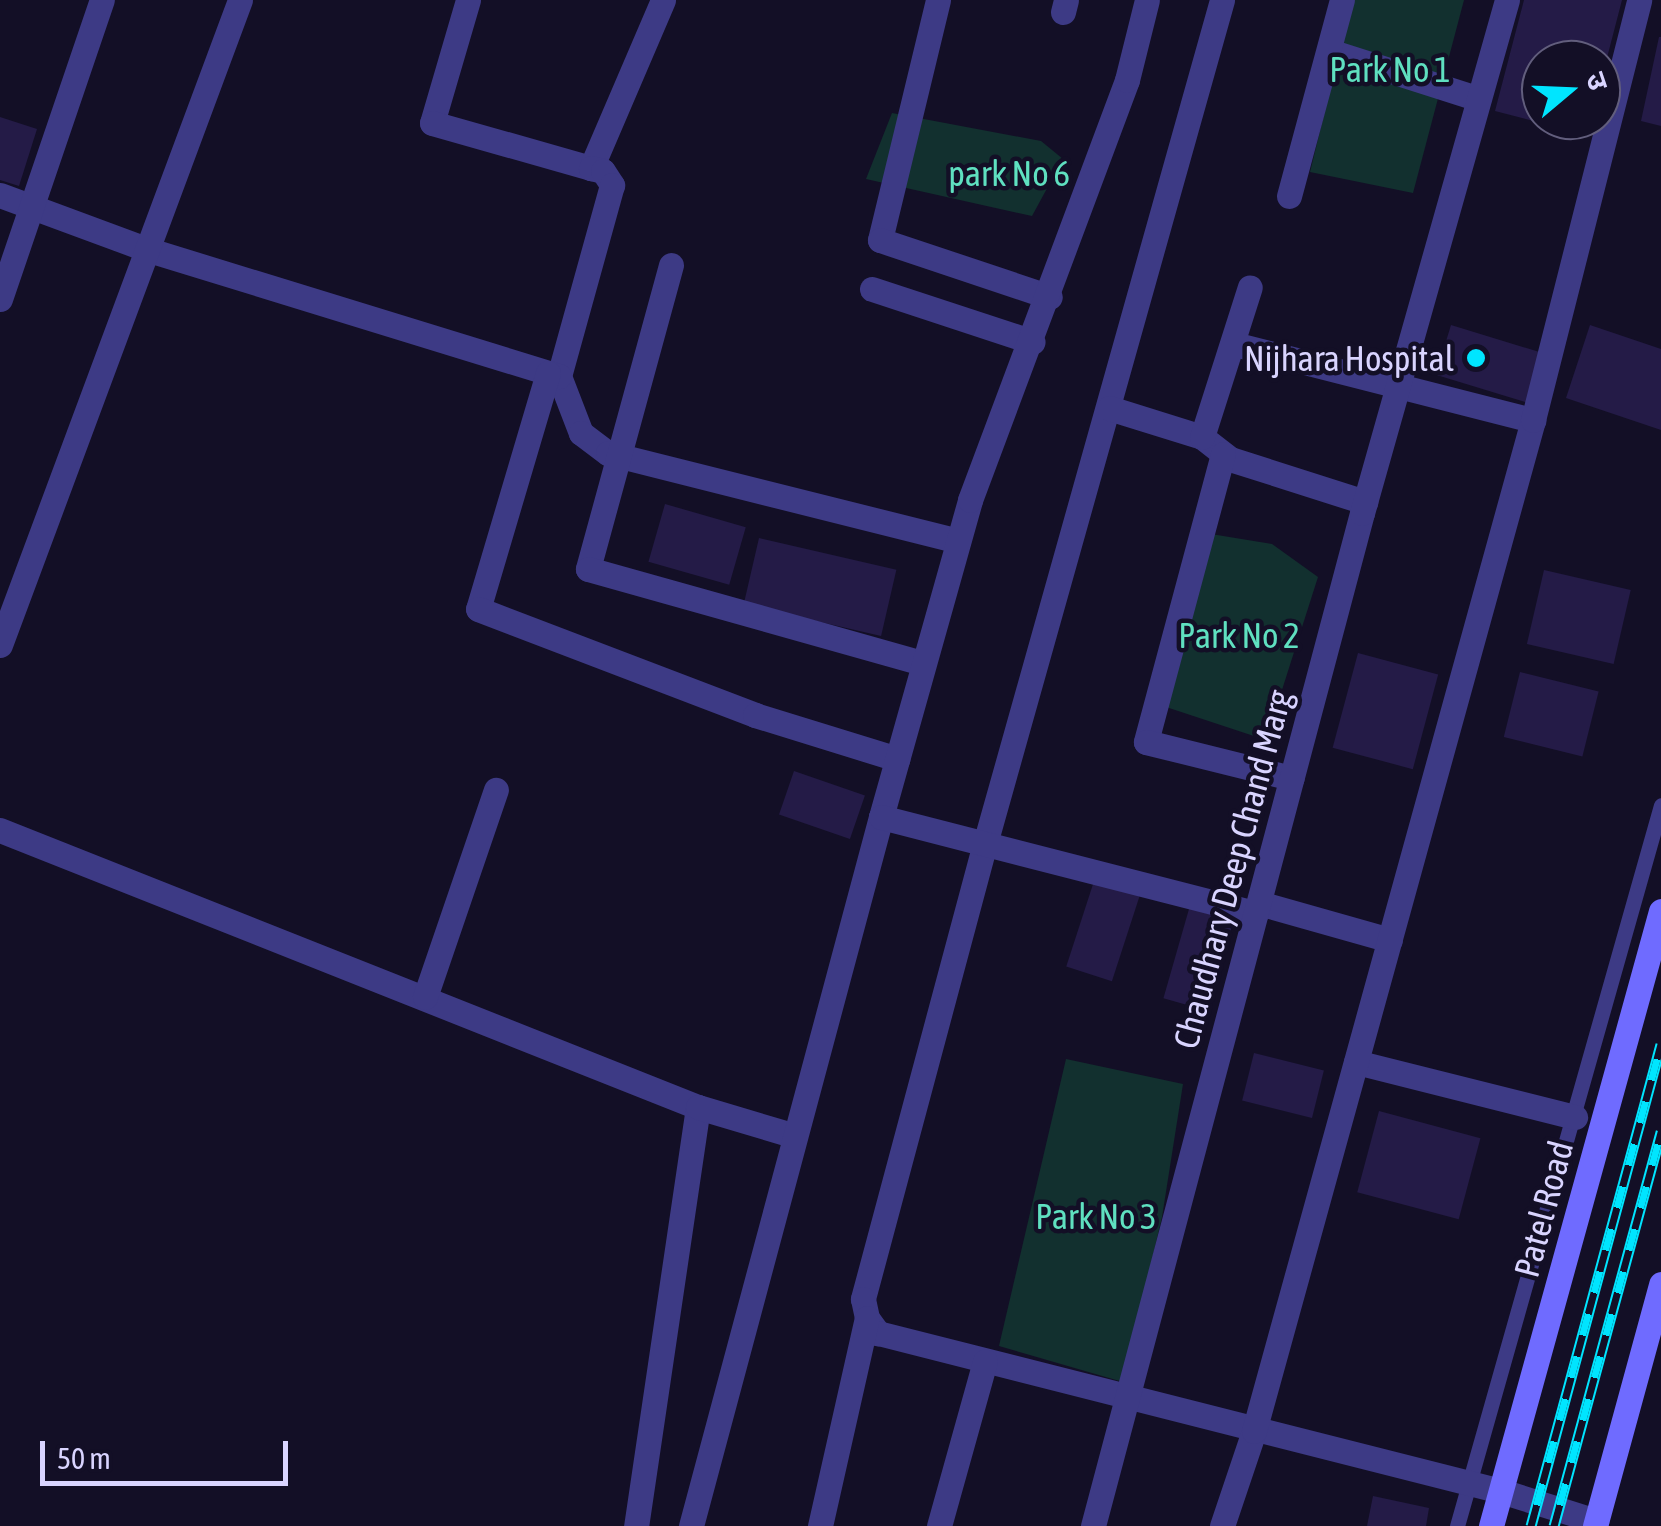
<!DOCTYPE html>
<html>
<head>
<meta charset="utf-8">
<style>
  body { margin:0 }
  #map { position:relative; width:1661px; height:1526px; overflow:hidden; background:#130f26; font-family:"Asap Condensed","Noto Sans Devanagari",sans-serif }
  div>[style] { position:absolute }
  .green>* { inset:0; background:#12302f }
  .building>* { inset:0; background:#241b47; transform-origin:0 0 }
  .lane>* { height:15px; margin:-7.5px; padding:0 7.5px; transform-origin:7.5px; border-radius:7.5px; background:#3d3a85 }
  .street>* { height:25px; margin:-12.5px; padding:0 12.5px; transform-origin:12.5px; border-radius:12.5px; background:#3d3a85 }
  .secondary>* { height:25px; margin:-12.5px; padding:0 12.5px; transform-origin:12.5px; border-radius:12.5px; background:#6f6bff }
  .rail>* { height:11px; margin-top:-5.5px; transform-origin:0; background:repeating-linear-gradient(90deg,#130f26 0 22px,#00e5ff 0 44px); box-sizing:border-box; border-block:2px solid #00e5ff }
  .dots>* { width:28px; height:28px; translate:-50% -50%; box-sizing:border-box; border:5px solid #130f26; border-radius:50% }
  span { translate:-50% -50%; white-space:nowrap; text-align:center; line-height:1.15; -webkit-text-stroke:9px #130f26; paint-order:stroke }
  .park-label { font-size:35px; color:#5fe0c0 }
  .poi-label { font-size:35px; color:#d9d4ff }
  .right { translate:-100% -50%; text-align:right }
  .street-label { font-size:35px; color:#d9d4ff }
  .north { position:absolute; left:1521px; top:40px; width:100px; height:100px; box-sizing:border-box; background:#130f26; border:2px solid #625e7d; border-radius:50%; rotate:71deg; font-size:28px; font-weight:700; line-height:40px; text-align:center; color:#d9d4ff }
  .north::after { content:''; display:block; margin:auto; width:35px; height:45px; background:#00e5ff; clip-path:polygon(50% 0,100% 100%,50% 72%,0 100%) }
  .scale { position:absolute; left:40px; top:1441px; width:248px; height:45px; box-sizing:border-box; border:5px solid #d9d4ff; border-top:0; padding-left:12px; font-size:30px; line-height:35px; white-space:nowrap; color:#d9d4ff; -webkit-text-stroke:8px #130f26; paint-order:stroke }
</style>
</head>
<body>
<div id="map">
  <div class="green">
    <i style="clip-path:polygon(1352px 0,1464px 0,1413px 193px,1310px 172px)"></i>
    <i style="clip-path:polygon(892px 113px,1041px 141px,1063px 159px,1032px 216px,866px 179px)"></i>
    <i style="clip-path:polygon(1211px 534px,1272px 544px,1318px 577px,1266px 740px,1157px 704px)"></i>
    <i style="clip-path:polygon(1066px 1059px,1183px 1084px,1162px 1217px,1123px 1382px,999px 1346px)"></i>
  </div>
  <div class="building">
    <i style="clip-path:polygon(1524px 0,1622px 0,1602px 77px,1601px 60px,1541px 60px,1541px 120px,1591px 120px,1587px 135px,1495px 111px)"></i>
    <i style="clip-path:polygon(1659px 37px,1661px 37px,1661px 126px,1641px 121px)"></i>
    <i style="clip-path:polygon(0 117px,37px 129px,19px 186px,0 180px)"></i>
    <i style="left:1451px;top:325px;width:95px;height:52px;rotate:17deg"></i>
    <i style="clip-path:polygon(1590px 325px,1661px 349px,1661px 430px,1566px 398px)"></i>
    <i style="left:665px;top:504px;width:84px;height:60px;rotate:16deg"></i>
    <i style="left:759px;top:538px;width:141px;height:68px;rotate:13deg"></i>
    <i style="left:1544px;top:570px;width:89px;height:76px;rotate:13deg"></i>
    <i style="left:1358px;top:653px;width:83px;height:98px;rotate:15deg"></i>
    <i style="left:1520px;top:672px;width:81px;height:67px;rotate:14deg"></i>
    <i style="left:794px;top:771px;width:75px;height:46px;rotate:19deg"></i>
    <i style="left:1095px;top:878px;width:48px;height:93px;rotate:18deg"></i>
    <i style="left:1191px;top:902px;width:46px;height:100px;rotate:16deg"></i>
    <i style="left:1254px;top:1053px;width:72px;height:49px;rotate:14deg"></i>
    <i style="left:1379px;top:1111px;width:105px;height:84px;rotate:15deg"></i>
    <i style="clip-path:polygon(1373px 1496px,1429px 1508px,1426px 1526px,1367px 1526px)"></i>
  </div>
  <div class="lane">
    <i style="left:1457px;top:1526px;width:749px;rotate:-74.2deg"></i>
  </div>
  <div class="street">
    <i style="left:468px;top:0;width:128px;rotate:106.3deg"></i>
    <i style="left:432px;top:123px;width:165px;rotate:15.8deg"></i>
    <i style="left:663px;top:0;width:183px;rotate:113.2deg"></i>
    <i style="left:591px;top:168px;width:12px;rotate:14deg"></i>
    <i style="left:603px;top:171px;width:17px;rotate:57deg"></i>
    <i style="left:612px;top:185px;width:198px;rotate:105.5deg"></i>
    <i style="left:559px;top:376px;width:61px;rotate:68.9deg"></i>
    <i style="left:581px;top:433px;width:34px;rotate:37deg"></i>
    <i style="left:608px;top:453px;width:361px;rotate:14.1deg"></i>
    <i style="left:938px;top:0;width:247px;rotate:103.6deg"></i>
    <i style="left:880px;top:240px;width:179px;rotate:18.5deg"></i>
    <i style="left:1222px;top:0;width:880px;rotate:105.69deg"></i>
    <i style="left:984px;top:847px;width:468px;rotate:105deg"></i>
    <i style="left:863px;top:1299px;width:19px;rotate:78deg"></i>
    <i style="left:867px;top:1318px;width:19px;rotate:54deg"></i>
    <i style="left:878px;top:1333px;width:643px;rotate:14.23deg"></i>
    <i style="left:1501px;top:1491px;width:100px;rotate:17.5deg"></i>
    <i style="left:1063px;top:12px;width:12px;rotate:-76deg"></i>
    <i style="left:1329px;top:51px;width:157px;rotate:17.7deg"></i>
    <i style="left:0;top:195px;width:159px;rotate:20.3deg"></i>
    <i style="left:149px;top:250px;width:429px;rotate:17.1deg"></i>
    <i style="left:1289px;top:196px;width:203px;rotate:-74.9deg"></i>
    <i style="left:671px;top:265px;width:315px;rotate:105.3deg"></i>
    <i style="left:588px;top:569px;width:348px;rotate:15.7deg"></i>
    <i style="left:872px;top:289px;width:169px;rotate:18.2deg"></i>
    <i style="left:0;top:299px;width:316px;rotate:-71.2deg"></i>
    <i style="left:1234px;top:344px;width:309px;rotate:14.3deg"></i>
    <i style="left:548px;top:373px;width:246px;rotate:106.5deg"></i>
    <i style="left:478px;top:609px;width:297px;rotate:20.9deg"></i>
    <i style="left:755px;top:715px;width:149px;rotate:17.2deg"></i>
    <i style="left:1109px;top:408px;width:97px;rotate:17.3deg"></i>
    <i style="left:1202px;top:437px;width:36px;rotate:38deg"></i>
    <i style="left:1230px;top:459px;width:142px;rotate:17.7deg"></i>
    <i style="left:1202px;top:437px;width:157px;rotate:-72.3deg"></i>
    <i style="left:1223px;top:454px;width:298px;rotate:105deg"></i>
    <i style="left:1146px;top:742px;width:150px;rotate:13.9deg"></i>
    <i style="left:0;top:645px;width:688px;rotate:-69.59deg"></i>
    <i style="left:881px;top:817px;width:329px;rotate:-74.3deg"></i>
    <i style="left:970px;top:500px;width:448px;rotate:-69.5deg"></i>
    <i style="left:1127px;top:80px;width:82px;rotate:-76deg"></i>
    <i style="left:0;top:830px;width:751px;rotate:21.65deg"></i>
    <i style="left:698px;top:1107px;width:424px;rotate:98.4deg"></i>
    <i style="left:1259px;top:903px;width:136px;rotate:15.8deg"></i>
    <i style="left:425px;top:997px;width:219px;rotate:-71.1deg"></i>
    <i style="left:1356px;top:1062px;width:226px;rotate:14.1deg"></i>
    <i style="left:698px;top:1107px;width:98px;rotate:16.6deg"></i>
    <i style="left:691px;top:1526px;width:734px;rotate:-75deg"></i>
    <i style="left:881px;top:817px;width:387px;rotate:14.4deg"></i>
    <i style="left:820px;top:1526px;width:213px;rotate:-77.3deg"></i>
    <i style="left:939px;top:1526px;width:171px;rotate:-74.4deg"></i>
    <i style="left:1093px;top:1526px;width:1048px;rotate:-75.13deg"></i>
    <i style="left:1362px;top:513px;width:533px;rotate:-74.22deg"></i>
    <i style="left:1222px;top:1526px;width:100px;rotate:-71.4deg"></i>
    <i style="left:1254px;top:1431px;width:1049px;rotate:-74.57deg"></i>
    <i style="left:1533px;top:420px;width:433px;rotate:-75.8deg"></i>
  </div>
  <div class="secondary">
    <i style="left:1491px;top:1526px;width:638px;rotate:-74.55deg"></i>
    <i style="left:1595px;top:1526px;width:251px;rotate:-74.7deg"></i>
  </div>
  <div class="rail">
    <i style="left:1531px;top:1526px;width:499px;rotate:-74.9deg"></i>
    <i style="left:1554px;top:1526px;width:409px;rotate:-74.8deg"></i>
  </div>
  <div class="dots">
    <i style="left:1476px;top:358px;background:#00e5ff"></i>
  </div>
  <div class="park-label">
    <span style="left:1390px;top:69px">Park No 1</span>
    <span style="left:1009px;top:173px">park No 6</span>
    <span style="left:1239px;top:635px">Park No 2</span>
    <span style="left:1096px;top:1216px">Park No 3</span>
  </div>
  <div class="poi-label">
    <span class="right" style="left:1454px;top:358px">Nijhara Hospital</span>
  </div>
  <div class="street-label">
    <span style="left:1232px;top:869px;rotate:-75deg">Chaudhary Deep Chand Marg</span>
    <span style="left:1543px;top:1209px;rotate:-75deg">Patel Road</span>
  </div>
  <div class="north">उ</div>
  <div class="scale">50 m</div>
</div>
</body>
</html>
